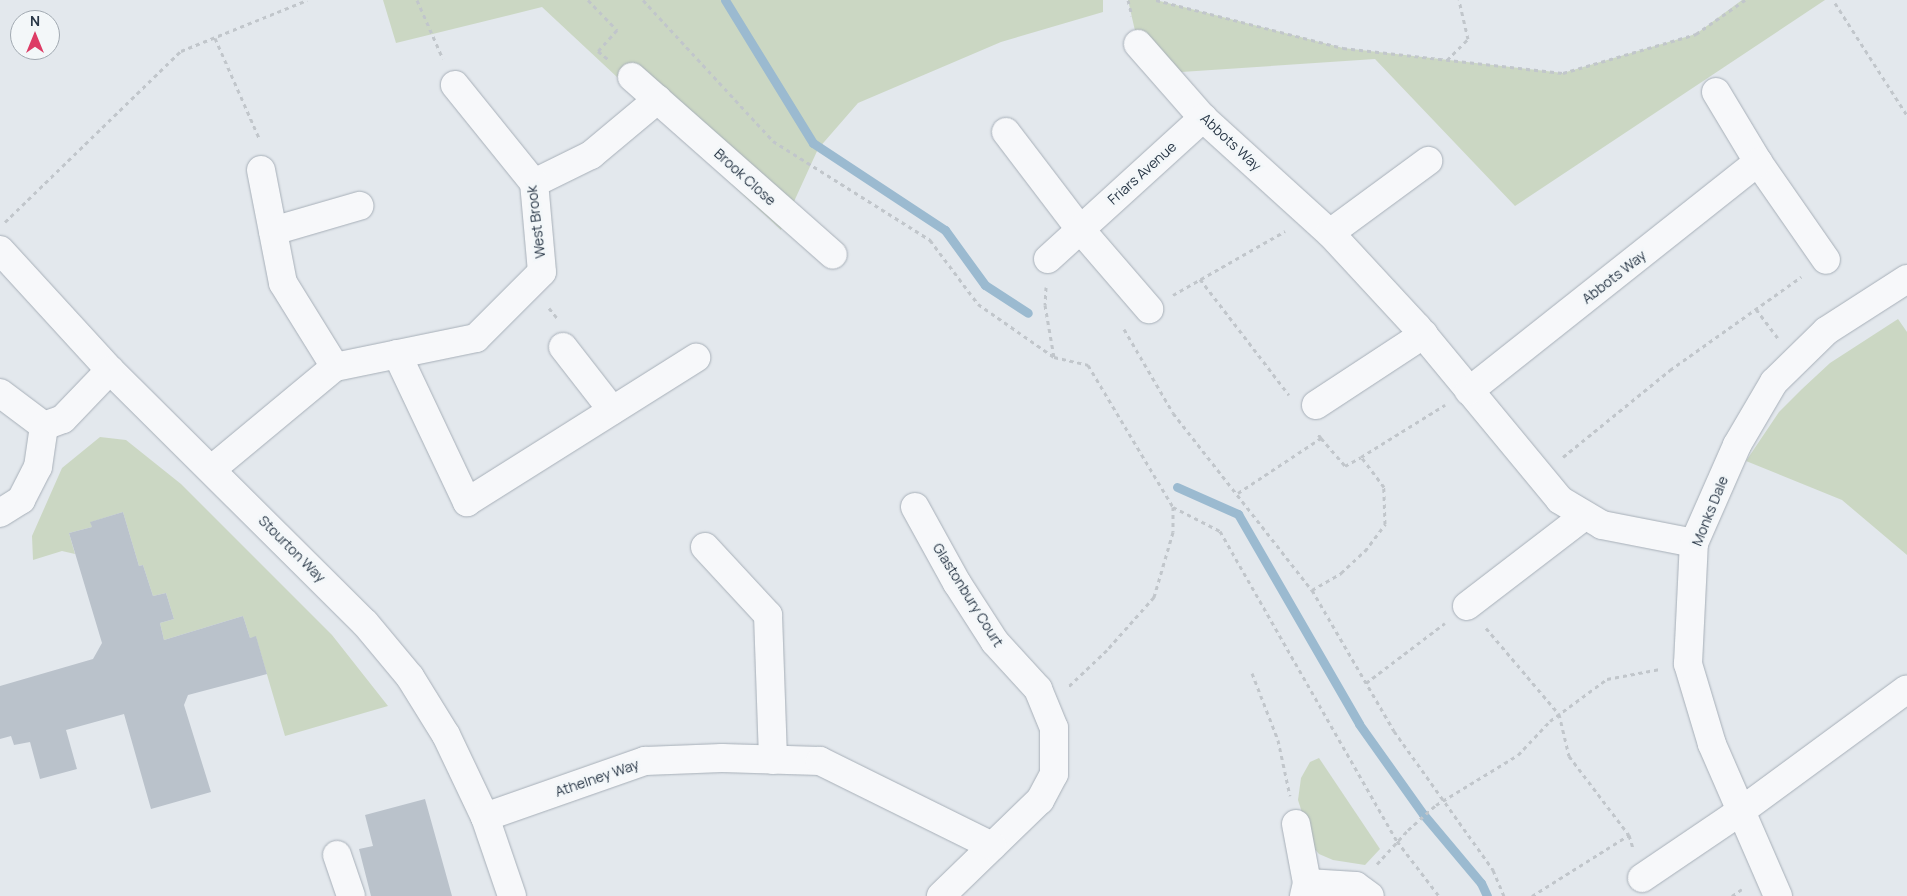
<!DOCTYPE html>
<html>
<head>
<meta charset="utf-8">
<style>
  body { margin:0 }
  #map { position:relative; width:1907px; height:896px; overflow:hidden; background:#e3e8ed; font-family:Manrope,sans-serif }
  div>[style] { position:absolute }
  .green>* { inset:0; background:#cbd7c3 }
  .stream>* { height:9px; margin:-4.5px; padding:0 4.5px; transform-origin:4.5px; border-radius:4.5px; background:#9bbad0 }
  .building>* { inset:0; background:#bac2cb }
  .path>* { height:3px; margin-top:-1.5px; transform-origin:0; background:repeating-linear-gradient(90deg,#c1c6cb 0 4px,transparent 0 8px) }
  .roads { filter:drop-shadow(0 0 1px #a7afb8) drop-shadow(0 0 1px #a7afb8) }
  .minor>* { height:28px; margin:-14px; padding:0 14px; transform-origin:14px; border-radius:14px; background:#f7f8fa }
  span { translate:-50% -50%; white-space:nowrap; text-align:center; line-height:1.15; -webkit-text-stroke:5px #f3f7f9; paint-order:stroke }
  .street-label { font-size:14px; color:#293747 }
  .north { position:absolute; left:10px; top:10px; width:50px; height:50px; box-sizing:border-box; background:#f3f7f9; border:1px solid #a2aab2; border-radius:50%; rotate:0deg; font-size:14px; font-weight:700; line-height:20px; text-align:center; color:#293747 }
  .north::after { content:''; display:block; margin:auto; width:18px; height:22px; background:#dd3c66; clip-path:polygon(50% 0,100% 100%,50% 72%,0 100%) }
</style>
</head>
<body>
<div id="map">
  <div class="green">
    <i style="clip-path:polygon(383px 0,1103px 0,1103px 12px,1001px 42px,858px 103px,818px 149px,781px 230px,542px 7px,396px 43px)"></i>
    <i style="clip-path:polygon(1128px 0,1156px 0,1343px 48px,1563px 73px,1696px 34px,1742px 0,1825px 0,1515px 206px,1375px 59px,1166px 73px,1138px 44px)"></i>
    <i style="clip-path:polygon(1898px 319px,1907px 332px,1907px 555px,1842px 500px,1746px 461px,1779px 412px,1802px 389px,1830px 363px)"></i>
    <i style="clip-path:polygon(100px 437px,126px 440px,181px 484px,332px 635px,388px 706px,285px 736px,256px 637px,250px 638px,243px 616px,164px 640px,160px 623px,174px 619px,166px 593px,153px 596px,143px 565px,139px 566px,123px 512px,91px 522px,92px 527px,69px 533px,75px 554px,62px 551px,33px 560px,32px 536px,62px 468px)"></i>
    <i style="clip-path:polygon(1319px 758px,1380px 849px,1365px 865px,1333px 860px,1319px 854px,1313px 847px,1298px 800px,1301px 778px,1310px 762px)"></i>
  </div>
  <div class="stream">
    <i style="left:725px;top:0;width:168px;rotate:58.4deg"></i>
    <i style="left:813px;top:143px;width:158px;rotate:33.4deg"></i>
    <i style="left:945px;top:230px;width:68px;rotate:54deg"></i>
    <i style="left:985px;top:285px;width:51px;rotate:33.1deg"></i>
    <i style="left:1177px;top:487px;width:67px;rotate:23.9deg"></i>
    <i style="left:1238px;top:514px;width:242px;rotate:60deg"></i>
    <i style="left:1359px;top:724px;width:110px;rotate:54.6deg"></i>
    <i style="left:1423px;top:814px;width:90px;rotate:50deg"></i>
    <i style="left:1481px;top:883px;width:14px;rotate:65deg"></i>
  </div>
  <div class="building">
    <i style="clip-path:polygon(123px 512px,139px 566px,143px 565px,153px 596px,166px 593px,174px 619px,160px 623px,164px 640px,243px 616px,250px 638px,256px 636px,267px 674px,188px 695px,184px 705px,211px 792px,151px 809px,124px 714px,66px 730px,77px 769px,40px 779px,30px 742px,14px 745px,11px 736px,0 739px,0 686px,93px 659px,102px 643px,69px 533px,92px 527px,90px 522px)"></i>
    <i style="clip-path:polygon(425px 799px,452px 896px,371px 896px,359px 849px,373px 846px,365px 815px)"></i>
  </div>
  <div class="path">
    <i style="left:417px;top:0;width:64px;rotate:66.2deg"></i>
    <i style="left:588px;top:0;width:42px;rotate:46deg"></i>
    <i style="left:617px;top:30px;width:28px;rotate:132deg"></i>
    <i style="left:598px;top:51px;width:14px;rotate:39deg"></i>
    <i style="left:643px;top:0;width:192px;rotate:47.3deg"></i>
    <i style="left:773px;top:141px;width:186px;rotate:32.2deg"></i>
    <i style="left:930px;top:240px;width:80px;rotate:53.1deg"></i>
    <i style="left:978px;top:304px;width:93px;rotate:34.9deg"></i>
    <i style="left:1128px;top:0;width:16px;rotate:76deg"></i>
    <i style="left:1156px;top:0;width:193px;rotate:14.4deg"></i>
    <i style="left:1343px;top:48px;width:221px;rotate:6.5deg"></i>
    <i style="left:1563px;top:73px;width:139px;rotate:-16.3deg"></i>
    <i style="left:1696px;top:34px;width:60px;rotate:-34.8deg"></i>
    <i style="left:1835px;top:3px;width:133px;rotate:57.3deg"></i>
    <i style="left:215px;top:38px;width:111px;rotate:66.2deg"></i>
    <i style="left:1447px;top:60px;width:30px;rotate:-45deg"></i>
    <i style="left:1468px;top:39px;width:40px;rotate:-103deg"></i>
    <i style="left:5px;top:222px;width:245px;rotate:-44.2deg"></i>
    <i style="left:181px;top:51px;width:136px;rotate:-22deg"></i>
    <i style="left:1200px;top:279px;width:146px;rotate:52.5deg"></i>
    <i style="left:1046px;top:287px;width:18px;rotate:93deg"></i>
    <i style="left:1045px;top:305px;width:53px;rotate:80.2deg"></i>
    <i style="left:1054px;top:357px;width:35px;rotate:13deg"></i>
    <i style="left:1088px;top:365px;width:165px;rotate:59.1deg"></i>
    <i style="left:1173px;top:507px;width:25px;rotate:90deg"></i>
    <i style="left:1173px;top:532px;width:68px;rotate:106.3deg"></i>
    <i style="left:1154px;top:597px;width:71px;rotate:131.6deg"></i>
    <i style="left:1107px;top:650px;width:54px;rotate:136.5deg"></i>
    <i style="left:1173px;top:295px;width:129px;rotate:-29.7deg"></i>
    <i style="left:549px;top:308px;width:14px;rotate:51deg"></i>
    <i style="left:1756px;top:309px;width:36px;rotate:53deg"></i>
    <i style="left:1124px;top:329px;width:97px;rotate:59.7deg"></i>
    <i style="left:1173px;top:413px;width:225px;rotate:51.9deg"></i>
    <i style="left:1312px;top:590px;width:34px;rotate:-30deg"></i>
    <i style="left:1341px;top:573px;width:33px;rotate:-43deg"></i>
    <i style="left:1365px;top:551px;width:34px;rotate:-53deg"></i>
    <i style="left:1385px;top:524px;width:37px;rotate:-92deg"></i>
    <i style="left:1384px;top:487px;width:38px;rotate:-127deg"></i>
    <i style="left:1361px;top:457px;width:99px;rotate:-31.8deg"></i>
    <i style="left:1321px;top:438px;width:37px;rotate:49deg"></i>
    <i style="left:1345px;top:466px;width:18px;rotate:-29deg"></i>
    <i style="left:1563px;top:457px;width:138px;rotate:-39.1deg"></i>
    <i style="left:1670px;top:370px;width:161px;rotate:-35.4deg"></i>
    <i style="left:1238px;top:493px;width:100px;rotate:-33.5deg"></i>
    <i style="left:1321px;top:438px;width:5px;rotate:-127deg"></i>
    <i style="left:1173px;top:507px;width:53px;rotate:27.1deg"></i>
    <i style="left:1220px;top:531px;width:357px;rotate:60.3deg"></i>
    <i style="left:1397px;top:841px;width:69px;rotate:52.6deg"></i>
    <i style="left:1312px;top:590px;width:163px;rotate:59.8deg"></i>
    <i style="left:1394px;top:731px;width:171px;rotate:54.5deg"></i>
    <i style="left:1493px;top:870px;width:28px;rotate:67deg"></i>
    <i style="left:1486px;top:628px;width:113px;rotate:49.7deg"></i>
    <i style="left:1559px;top:714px;width:43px;rotate:76.6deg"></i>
    <i style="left:1569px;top:756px;width:99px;rotate:52.8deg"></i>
    <i style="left:1629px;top:835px;width:14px;rotate:73deg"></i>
    <i style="left:1252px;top:673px;width:72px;rotate:68.8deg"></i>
    <i style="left:1278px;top:740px;width:57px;rotate:77.9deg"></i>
    <i style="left:1366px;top:683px;width:99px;rotate:-37.2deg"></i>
    <i style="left:1377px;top:864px;width:46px;rotate:-47.6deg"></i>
    <i style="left:1408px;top:830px;width:38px;rotate:-42deg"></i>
    <i style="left:1436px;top:805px;width:96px;rotate:-31.4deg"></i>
    <i style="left:1518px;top:755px;width:47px;rotate:-46.7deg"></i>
    <i style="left:1550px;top:721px;width:71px;rotate:-36.4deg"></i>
    <i style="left:1607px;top:679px;width:54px;rotate:-10.7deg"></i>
    <i style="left:1532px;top:896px;width:115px;rotate:-32.2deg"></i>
    <i style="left:1732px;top:896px;width:12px;rotate:-35deg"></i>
  </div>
  <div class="roads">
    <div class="minor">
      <i style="left:1138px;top:44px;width:98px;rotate:48.7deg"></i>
      <i style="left:1203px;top:118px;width:171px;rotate:42.2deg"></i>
      <i style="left:1330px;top:233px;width:128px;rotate:47.2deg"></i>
      <i style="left:1417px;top:327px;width:224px;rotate:50.4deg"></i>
      <i style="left:1560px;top:500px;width:49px;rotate:30.8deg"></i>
      <i style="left:1602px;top:525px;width:94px;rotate:11.1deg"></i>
      <i style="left:632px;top:77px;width:268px;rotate:41.5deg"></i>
      <i style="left:1716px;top:92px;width:82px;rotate:59deg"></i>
      <i style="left:1758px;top:162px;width:119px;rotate:55.2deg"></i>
      <i style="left:1006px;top:132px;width:122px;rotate:52.7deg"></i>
      <i style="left:1080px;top:229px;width:106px;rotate:49.2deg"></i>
      <i style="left:261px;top:170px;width:115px;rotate:79deg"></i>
      <i style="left:283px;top:283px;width:99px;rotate:58.2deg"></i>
      <i style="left:534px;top:183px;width:64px;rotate:-26.2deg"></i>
      <i style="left:591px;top:155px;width:87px;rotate:-39.9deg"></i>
      <i style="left:273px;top:231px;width:90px;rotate:-16.2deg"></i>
      <i style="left:1330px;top:233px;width:122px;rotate:-36.3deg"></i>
      <i style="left:0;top:250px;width:163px;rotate:47.5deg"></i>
      <i style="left:110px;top:370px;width:359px;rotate:44.8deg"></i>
      <i style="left:365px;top:623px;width:70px;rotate:50.2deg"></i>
      <i style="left:410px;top:677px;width:68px;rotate:58.2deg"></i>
      <i style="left:446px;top:735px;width:91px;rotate:64.6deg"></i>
      <i style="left:485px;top:817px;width:83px;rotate:71.1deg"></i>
      <i style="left:1048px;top:259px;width:210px;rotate:-42.3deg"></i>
      <i style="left:563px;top:347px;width:80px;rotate:52.1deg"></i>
      <i style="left:397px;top:354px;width:164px;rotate:64.7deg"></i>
      <i style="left:467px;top:502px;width:271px;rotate:-32.2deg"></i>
      <i style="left:1469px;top:391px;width:369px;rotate:-38.4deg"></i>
      <i style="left:0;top:393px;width:55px;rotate:36.9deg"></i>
      <i style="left:44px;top:426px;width:20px;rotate:-20deg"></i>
      <i style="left:63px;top:419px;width:68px;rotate:-46.2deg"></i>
      <i style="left:1316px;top:405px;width:129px;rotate:-33.3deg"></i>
      <i style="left:212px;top:469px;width:160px;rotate:-39.7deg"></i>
      <i style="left:335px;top:367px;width:144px;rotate:-11.6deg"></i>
      <i style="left:476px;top:338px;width:93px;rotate:-45deg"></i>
      <i style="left:542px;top:272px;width:89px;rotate:-95.1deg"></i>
      <i style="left:534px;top:183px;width:126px;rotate:-128.9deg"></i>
      <i style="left:915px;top:507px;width:87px;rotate:61.1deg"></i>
      <i style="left:957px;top:583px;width:70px;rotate:57.2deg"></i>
      <i style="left:995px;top:642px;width:64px;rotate:47.5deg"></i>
      <i style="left:1038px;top:689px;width:42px;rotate:67.7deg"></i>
      <i style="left:1054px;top:728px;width:46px;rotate:90deg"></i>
      <i style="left:1054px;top:774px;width:30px;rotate:118deg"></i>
      <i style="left:1040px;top:800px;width:138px;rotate:135.9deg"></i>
      <i style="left:0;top:513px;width:25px;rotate:-32deg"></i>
      <i style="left:21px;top:500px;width:37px;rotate:-63deg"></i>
      <i style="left:38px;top:467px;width:41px;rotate:-81.7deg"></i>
      <i style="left:705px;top:547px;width:93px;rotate:47.2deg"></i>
      <i style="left:768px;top:615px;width:145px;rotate:88deg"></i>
      <i style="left:1467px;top:606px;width:146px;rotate:-37.5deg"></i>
      <i style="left:485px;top:817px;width:170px;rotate:-19.3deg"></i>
      <i style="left:645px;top:761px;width:77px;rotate:-2.2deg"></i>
      <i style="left:722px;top:758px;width:98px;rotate:1.8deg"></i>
      <i style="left:820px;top:761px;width:192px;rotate:26.3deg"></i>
      <i style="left:1296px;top:824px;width:60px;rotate:79.4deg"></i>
      <i style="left:337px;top:855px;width:43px;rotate:71.1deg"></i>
      <i style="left:1642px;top:878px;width:120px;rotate:-34.1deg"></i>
      <i style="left:1741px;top:811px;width:205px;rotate:-36.3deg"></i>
      <i style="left:1304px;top:896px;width:13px;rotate:-77deg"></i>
      <i style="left:1307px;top:883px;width:49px;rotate:3.5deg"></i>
      <i style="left:1356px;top:886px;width:17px;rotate:36deg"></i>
      <i style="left:1778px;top:896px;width:166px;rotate:-113.5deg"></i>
      <i style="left:1712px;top:744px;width:84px;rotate:-106.7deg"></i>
      <i style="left:1688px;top:664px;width:121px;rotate:-87.2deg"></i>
      <i style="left:1694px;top:543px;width:107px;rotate:-66.3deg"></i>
      <i style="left:1737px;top:445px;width:73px;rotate:-59.6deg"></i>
      <i style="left:1774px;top:382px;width:73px;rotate:-44.4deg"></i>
      <i style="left:1826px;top:331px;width:96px;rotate:-32.7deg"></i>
    </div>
  </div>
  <div class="street-label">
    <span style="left:1231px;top:142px;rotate:43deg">Abbots Way</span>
    <span style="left:1142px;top:173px;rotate:-42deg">Friars Avenue</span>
    <span style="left:745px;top:177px;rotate:42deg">Brook Close</span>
    <span style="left:536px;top:222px;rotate:-97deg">West Brook</span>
    <span style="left:1614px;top:277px;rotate:-38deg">Abbots Way</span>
    <span style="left:1710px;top:511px;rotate:-68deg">Monks Dale</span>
    <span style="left:292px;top:549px;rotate:45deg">Stourton Way</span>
    <span style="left:968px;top:595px;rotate:58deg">Glastonbury Court</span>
    <span style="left:597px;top:778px;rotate:-19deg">Athelney Way</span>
  </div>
  <div class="north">N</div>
</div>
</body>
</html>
